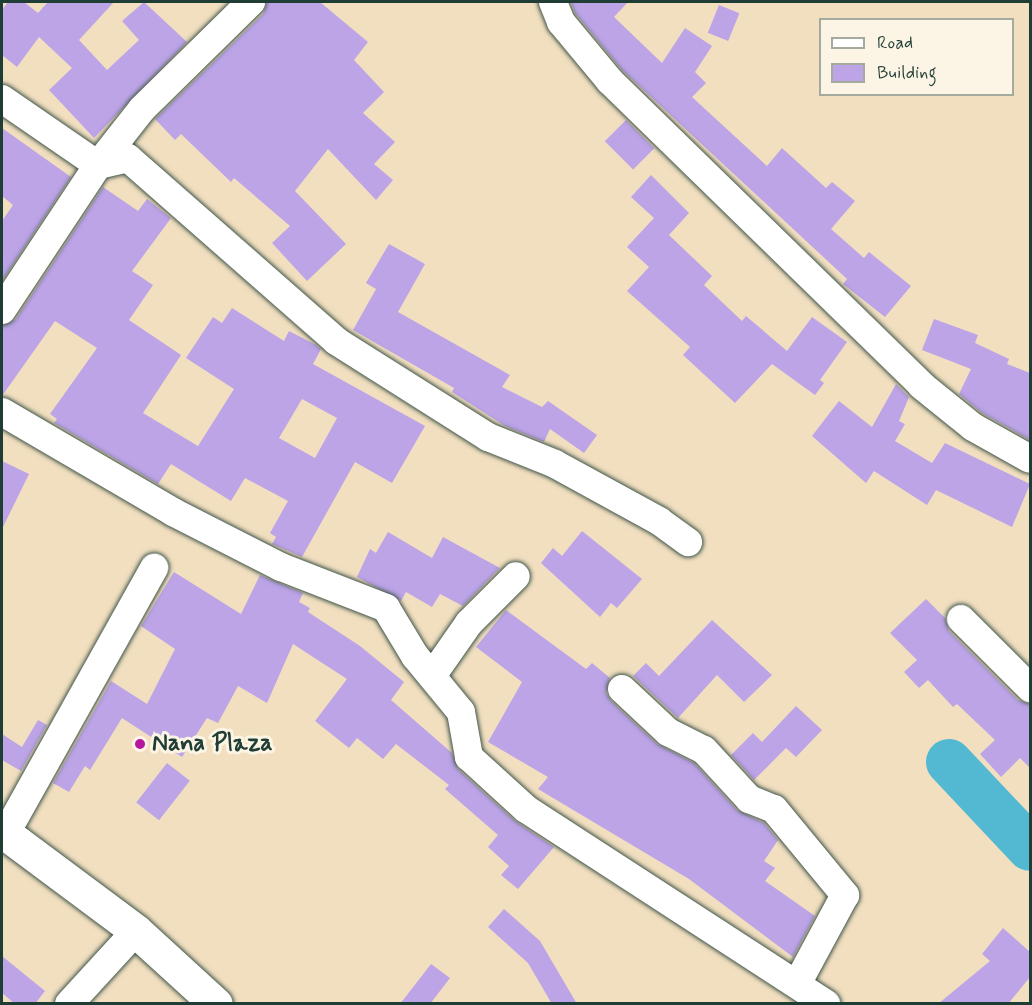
<!DOCTYPE html>
<html>
<head>
<meta charset="utf-8">
<style>
  body { margin:0 }
  #map { position:relative; width:1032px; height:1005px; overflow:hidden; background:#f2dfc0; font-family:Mynerve,sans-serif }
  div>[style] { position:absolute }
  .river>* { height:46px; margin:-23px; padding:0 23px; transform-origin:23px; border-radius:23px; background:#53b8d1 }
  .building>* { inset:0; background:#bca4e7; transform-origin:0 0 }
  .roads { filter:drop-shadow(0 0 2px #3f5549) drop-shadow(0 0 2px #3f5549) }
  .minor>* { height:28px; margin:-14px; padding:0 14px; transform-origin:14px; border-radius:14px; background:#fff }
  .primary>* { height:33px; margin:-16.5px; padding:0 16.5px; transform-origin:16.5px; border-radius:16.5px; background:#fff }
  .dots>* { width:16px; height:16px; translate:-50% -50%; box-sizing:border-box; border:3px solid #fcf5e5; border-radius:50% }
  span { translate:-50% -50%; white-space:nowrap; text-align:center; line-height:1.15; -webkit-text-stroke:6px #fcf5e5; paint-order:stroke }
  .poi-label { font-size:24px; color:#1f3d34; font-weight:700 }
  .left { translate:0 -50%; text-align:left }
  .frame { position:absolute; inset:0; border:3px solid #1f3d34; pointer-events:none }
  .legend { position:absolute; left:819px; top:18px; width:195px; height:78px; box-sizing:border-box; background:#fcf5e5; border:2px solid #a4ab9e; margin:0; padding:8px 10px; list-style:none; font-size:18px; color:#1f3d34 }
  .legend li { display:flex; align-items:center; gap:12px; height:30px }
  .legend b { width:30px; border:2px solid #a4ab9e }
</style>
</head>
<body>
<div id="map">
  <div class="river">
    <i style="left:949px;top:762px;width:118px;rotate:46.7deg"></i>
  </div>
  <div class="building">
    <i style="clip-path:polygon(8px 2px,24px 2px,38px 13px,48px 2px,114px 2px,79px 40px,107px 70px,139px 40px,122px 21px,144px 2px,187px 42px,94px 138px,49px 90px,72px 68px,39px 37px,17px 67px,2px 55px,2px 10px)"></i>
    <i style="clip-path:polygon(267px 2px,320px 2px,368px 42px,354px 60px,384px 92px,363px 113px,395px 142px,374px 164px,393px 180px,376px 200px,328px 149px,295px 191px,346px 244px,307px 281px,272px 243px,290px 226px,234px 178px,231px 182px,181px 134px,175px 140px,155px 119px,263px 14px)"></i>
    <i style="clip-path:polygon(571px 2px,628px 2px,614px 17px,662px 63px,685px 28px,712px 46px,695px 72px,706px 83px,692px 97px,767px 166px,782px 148px,826px 188px,832px 182px,855px 201px,831px 229px,864px 258px,869px 252px,911px 286px,885px 317px,843px 284px,847px 279px,622px 70px,575px 13px)"></i>
    <i style="left:719px;top:5px;width:22px;height:30px;rotate:22deg"></i>
    <i style="left:626px;top:120px;width:40px;height:30px;rotate:45deg"></i>
    <i style="clip-path:polygon(2px 128px,71px 177px,2px 281px,2px 221px,13px 205px,2px 196px)"></i>
    <i style="clip-path:polygon(651px 175px,689px 213px,669px 235px,712px 276px,704px 285px,742px 321px,746px 316px,787px 351px,812px 317px,847px 342px,820px 380px,824px 383px,815px 395px,772px 364px,735px 403px,683px 355px,690px 347px,627px 291px,649px 267px,627px 247px,654px 218px,631px 197px)"></i>
    <i style="clip-path:polygon(evenodd,103px 187px,138px 211px,147px 199px,171px 218px,132px 271px,153px 285px,129px 320px,181px 355px,143px 413px,198px 446px,234px 389px,186px 358px,213px 317px,222px 323px,232px 308px,284px 341px,289px 331px,316px 345px,321px 349px,313px 364px,425px 426px,392px 483px,355px 462px,302px 557px,272px 544px,276px 537px,270px 533px,288px 501px,245px 478px,231px 501px,171px 464px,158px 484px,54px 423px,57px 419px,50px 414px,97px 348px,55px 321px,2px 396px,2px 326px,16px 319px,103px 187px,302px 399px,337px 418px,315px 458px,279px 438px,302px 399px)"></i>
    <i style="clip-path:polygon(389px 244px,425px 264px,398px 312px,510px 375px,502px 387px,542px 407px,548px 401px,597px 435px,584px 453px,550px 429px,544px 442px,505px 426px,452px 392px,454px 388px,353px 330px,376px 289px,366px 283px)"></i>
    <i style="clip-path:polygon(934px 319px,978px 335px,975px 343px,1009px 359px,1007px 364px,1030px 373px,1030px 440px,982px 413px,959px 394px,971px 369px,922px 350px)"></i>
    <i style="clip-path:polygon(896px 384px,909px 397px,899px 421px,905px 424px,895px 441px,932px 463px,945px 443px,1030px 484px,1012px 527px,936px 490px,927px 505px,874px 471px,866px 483px,812px 436px,839px 401px,872px 427px)"></i>
    <i style="clip-path:polygon(2px 461px,29px 474px,2px 529px)"></i>
    <i style="clip-path:polygon(582px 531px,642px 579px,617px 608px,611px 603px,600px 617px,541px 563px,553px 548px,562px 556px)"></i>
    <i style="clip-path:polygon(388px 532px,432px 558px,443px 537px,500px 568px,463px 606px,440px 594px,432px 607px,406px 592px,401px 601px,357px 577px,370px 549px,376px 553px)"></i>
    <i style="clip-path:polygon(174px 572px,241px 614px,260px 575px,303px 593px,299px 602px,310px 608px,308px 612px,360px 646px,404px 682px,391px 700px,452px 753px,458px 769px,515px 821px,554px 847px,518px 889px,501px 875px,509px 866px,488px 847px,498px 835px,445px 789px,449px 785px,396px 744px,383px 759px,357px 738px,349px 748px,315px 721px,347px 679px,293px 644px,267px 703px,238px 686px,218px 723px,207px 718px,182px 757px,122px 718px,90px 770px,85px 766px,69px 792px,53px 783px,111px 681px,147px 704px,175px 649px,141px 626px)"></i>
    <i style="clip-path:polygon(926px 599px,945px 618px,949px 631px,1018px 700px,1030px 704px,1030px 768px,1020px 758px,1001px 777px,980px 754px,995px 740px,957px 704px,953px 707px,928px 680px,919px 688px,904px 672px,917px 660px,890px 633px)"></i>
    <i style="clip-path:polygon(506px 610px,586px 669px,592px 663px,610px 678px,606px 693px,611px 701px,657px 744px,694px 763px,737px 810px,764px 823px,778px 840px,764px 861px,775px 868px,765px 881px,815px 916px,793px 957px,689px 879px,538px 789px,548px 777px,488px 742px,522px 682px,476px 647px)"></i>
    <i style="clip-path:polygon(712px 620px,772px 675px,744px 702px,717px 675px,678px 718px,633px 676px,646px 663px,659px 676px)"></i>
    <i style="clip-path:polygon(796px 706px,822px 730px,796px 757px,786px 748px,754px 780px,731px 755px,753px 733px,762px 742px)"></i>
    <i style="clip-path:polygon(38px 720px,47px 725px,21px 771px,2px 760px,2px 734px,22px 747px)"></i>
    <i style="left:167px;top:763px;width:29px;height:50px;rotate:38deg"></i>
    <i style="clip-path:polygon(504px 909px,540px 941px,577px 1004px,552px 1004px,528px 963px,488px 927px)"></i>
    <i style="clip-path:polygon(1003px 928px,1030px 952px,1030px 977px,1008px 1004px,938px 1004px,990px 961px,982px 954px)"></i>
    <i style="clip-path:polygon(2px 956px,45px 991px,35px 1004px,15px 1004px,2px 993px)"></i>
    <i style="clip-path:polygon(431px 964px,450px 978px,430px 1004px,400px 1004px)"></i>
  </div>
  <div class="roads">
    <div class="minor">
      <i style="left:553px;top:2px;width:22px;rotate:68deg"></i>
      <i style="left:561px;top:22px;width:77px;rotate:50.3deg"></i>
      <i style="left:610px;top:81px;width:435px;rotate:44.3deg"></i>
      <i style="left:921px;top:385px;width:67px;rotate:38.9deg"></i>
      <i style="left:973px;top:427px;width:65px;rotate:29.3deg"></i>
      <i style="left:2px;top:99px;width:116px;rotate:34.5deg"></i>
      <i style="left:98px;top:165px;width:31px;rotate:-13deg"></i>
      <i style="left:128px;top:158px;width:277px;rotate:41.3deg"></i>
      <i style="left:336px;top:341px;width:180px;rotate:32.3deg"></i>
      <i style="left:488px;top:437px;width:72px;rotate:21.9deg"></i>
      <i style="left:555px;top:464px;width:119px;rotate:28.7deg"></i>
      <i style="left:659px;top:521px;width:36px;rotate:36deg"></i>
      <i style="left:2px;top:310px;width:174px;rotate:-56.5deg"></i>
      <i style="left:98px;top:165px;width:71px;rotate:-51.8deg"></i>
      <i style="left:142px;top:109px;width:153px;rotate:-44.5deg"></i>
      <i style="left:2px;top:412px;width:198px;rotate:30.3deg"></i>
      <i style="left:173px;top:512px;width:121px;rotate:27deg"></i>
      <i style="left:281px;top:567px;width:113px;rotate:21.3deg"></i>
      <i style="left:386px;top:608px;width:56px;rotate:58.9deg"></i>
      <i style="left:415px;top:656px;width:72px;rotate:50.6deg"></i>
      <i style="left:461px;top:712px;width:46px;rotate:79.9deg"></i>
      <i style="left:469px;top:757px;width:77px;rotate:42.4deg"></i>
      <i style="left:526px;top:809px;width:358px;rotate:33deg"></i>
      <i style="left:961px;top:619px;width:98px;rotate:45deg"></i>
      <i style="left:432px;top:676px;width:65px;rotate:-55.1deg"></i>
      <i style="left:469px;top:623px;width:66px;rotate:-45deg"></i>
      <i style="left:622px;top:689px;width:63px;rotate:43.1deg"></i>
      <i style="left:668px;top:732px;width:40px;rotate:26.6deg"></i>
      <i style="left:704px;top:750px;width:67px;rotate:47.4deg"></i>
      <i style="left:749px;top:799px;width:27px;rotate:22deg"></i>
      <i style="left:774px;top:809px;width:112px;rotate:50.5deg"></i>
      <i style="left:845px;top:895px;width:101px;rotate:118.3deg"></i>
      <i style="left:6px;top:833px;width:304px;rotate:-60.8deg"></i>
      <i style="left:69px;top:1004px;width:99px;rotate:-47.5deg"></i>
    </div>
    <div class="primary">
      <i style="left:2px;top:831px;width:167px;rotate:36.7deg"></i>
      <i style="left:136px;top:931px;width:108px;rotate:42.4deg"></i>
    </div>
  </div>
  <div class="dots">
    <i style="left:140px;top:744px;background:#b5179e"></i>
  </div>
  <div class="poi-label">
    <span class="left" style="left:152px;top:744px">Nana Plaza</span>
  </div>
  <div class="frame"></div>
  <ul class="legend">
  <li><b style="height:8px;background:#fff"></b>Road</li>
  <li><b style="height:16px;background:#bca4e7"></b>Building</li>
  </ul>
</div>
</body>
</html>
